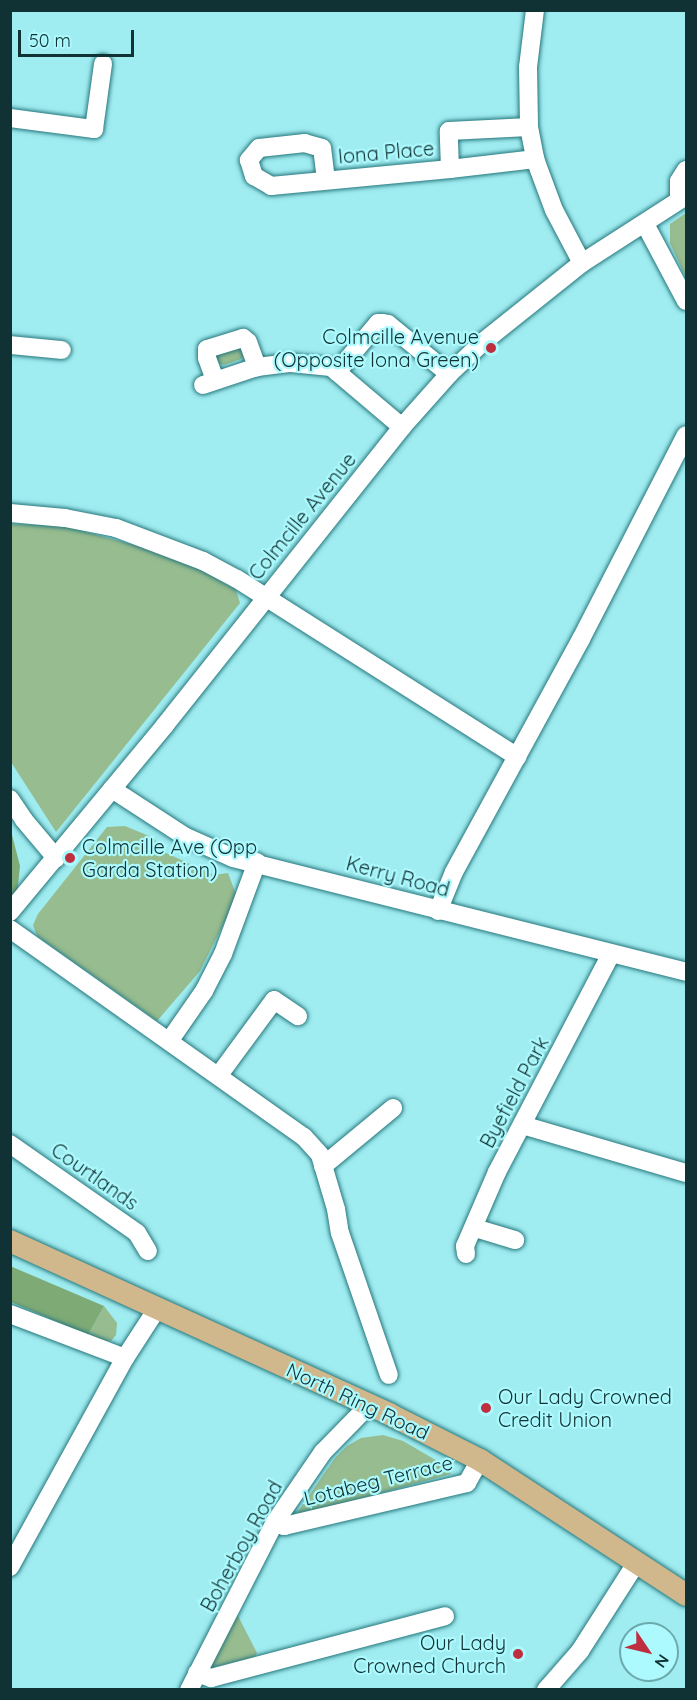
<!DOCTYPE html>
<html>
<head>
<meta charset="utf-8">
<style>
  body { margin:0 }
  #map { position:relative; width:697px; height:1700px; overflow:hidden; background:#9fecf1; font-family:Quicksand,sans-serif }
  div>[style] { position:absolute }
  .green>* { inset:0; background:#97bc8f }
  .forest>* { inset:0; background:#7eaa75 }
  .roads { filter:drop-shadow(0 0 2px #26777c) drop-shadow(0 0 2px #26777c) }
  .minor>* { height:18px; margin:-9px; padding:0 9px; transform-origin:9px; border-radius:9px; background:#fff }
  .major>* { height:22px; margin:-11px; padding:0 11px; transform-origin:11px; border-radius:11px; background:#d0b88c }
  .dots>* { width:16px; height:16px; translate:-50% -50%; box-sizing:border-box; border:3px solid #acfafe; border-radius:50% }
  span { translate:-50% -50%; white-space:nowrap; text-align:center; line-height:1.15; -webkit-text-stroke:4.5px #acfafe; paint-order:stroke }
  .street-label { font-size:20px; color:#113234 }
  .poi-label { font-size:20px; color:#113234 }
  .right { translate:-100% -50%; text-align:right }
  .left { translate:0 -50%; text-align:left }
  .frame { position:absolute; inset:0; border:12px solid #113234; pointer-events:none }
  .north { position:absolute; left:619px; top:1622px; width:60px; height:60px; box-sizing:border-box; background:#acfafe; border:2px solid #6eaaad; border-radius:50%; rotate:125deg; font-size:16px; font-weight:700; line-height:24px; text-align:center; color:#113234 }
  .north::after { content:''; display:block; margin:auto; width:21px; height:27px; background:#bf2e3e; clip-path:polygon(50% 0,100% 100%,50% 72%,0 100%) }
  .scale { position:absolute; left:18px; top:30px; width:116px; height:27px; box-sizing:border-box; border:3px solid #113234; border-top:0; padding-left:8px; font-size:18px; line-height:21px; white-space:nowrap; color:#113234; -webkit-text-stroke:4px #acfafe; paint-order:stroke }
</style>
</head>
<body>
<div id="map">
  <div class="green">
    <i style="clip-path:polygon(686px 213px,686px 278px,670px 243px,670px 224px)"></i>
    <i style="clip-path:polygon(243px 345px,245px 356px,241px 359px,224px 365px,216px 363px,214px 353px)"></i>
    <i style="clip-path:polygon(11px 524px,64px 526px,178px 557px,236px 590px,240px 603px,56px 832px,11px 762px)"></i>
    <i style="clip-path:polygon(125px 826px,154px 838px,162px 851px,214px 875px,228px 873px,237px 897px,200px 971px,157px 1021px,37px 936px,33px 925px,38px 914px,107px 827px)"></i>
    <i style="clip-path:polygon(104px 1306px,117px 1323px,116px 1335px,111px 1341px,101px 1340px,88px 1335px)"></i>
    <i style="clip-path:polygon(383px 1435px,403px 1441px,446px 1466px,451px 1474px,300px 1515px,297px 1513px,335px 1458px,347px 1446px,361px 1438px)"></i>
    <i style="clip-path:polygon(237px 1614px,257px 1653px,255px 1657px,210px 1668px,208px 1666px)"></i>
  </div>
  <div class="forest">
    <i style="clip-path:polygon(10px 827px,20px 866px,17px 895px,10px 900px)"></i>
    <i style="clip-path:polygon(10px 1266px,104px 1306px,88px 1335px,11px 1302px)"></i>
  </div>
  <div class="roads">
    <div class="minor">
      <i style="left:535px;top:10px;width:57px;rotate:97deg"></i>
      <i style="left:528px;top:67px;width:60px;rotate:89deg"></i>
      <i style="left:529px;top:127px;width:33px;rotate:79deg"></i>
      <i style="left:535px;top:159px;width:54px;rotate:69.6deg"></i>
      <i style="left:554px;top:210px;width:60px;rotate:62.2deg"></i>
      <i style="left:10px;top:118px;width:85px;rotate:7.5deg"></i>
      <i style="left:94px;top:129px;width:66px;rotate:-82.1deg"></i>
      <i style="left:450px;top:169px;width:38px;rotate:-92deg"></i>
      <i style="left:449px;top:131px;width:80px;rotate:-2.9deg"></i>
      <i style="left:326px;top:180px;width:32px;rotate:-97deg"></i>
      <i style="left:322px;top:148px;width:18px;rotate:-164deg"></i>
      <i style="left:305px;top:143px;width:46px;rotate:173.8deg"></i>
      <i style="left:259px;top:148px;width:16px;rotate:130deg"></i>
      <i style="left:249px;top:160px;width:17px;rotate:73deg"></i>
      <i style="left:254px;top:176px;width:20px;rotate:30deg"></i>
      <i style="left:271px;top:186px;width:180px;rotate:-5.4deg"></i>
      <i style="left:450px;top:169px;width:86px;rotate:-6.7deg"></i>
      <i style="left:679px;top:200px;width:19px;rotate:-90deg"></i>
      <i style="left:679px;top:181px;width:13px;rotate:-58deg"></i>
      <i style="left:645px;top:224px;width:87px;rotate:62deg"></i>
      <i style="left:10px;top:345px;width:52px;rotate:5.5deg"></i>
      <i style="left:337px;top:372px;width:64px;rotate:-50.1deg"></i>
      <i style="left:378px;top:323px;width:4px"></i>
      <i style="left:382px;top:323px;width:6px;rotate:9deg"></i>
      <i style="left:388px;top:324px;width:79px;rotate:39.3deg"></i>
      <i style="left:215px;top:380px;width:23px;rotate:-110deg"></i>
      <i style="left:207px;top:358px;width:9px;rotate:-90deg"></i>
      <i style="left:207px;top:349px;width:38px;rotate:-17deg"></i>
      <i style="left:243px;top:338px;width:6px;rotate:39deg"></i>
      <i style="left:248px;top:342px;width:27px;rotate:70deg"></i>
      <i style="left:203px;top:385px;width:57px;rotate:-18.4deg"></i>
      <i style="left:257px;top:367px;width:34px;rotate:-7deg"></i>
      <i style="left:291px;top:363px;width:40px;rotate:5.7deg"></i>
      <i style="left:331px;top:367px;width:93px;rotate:40.2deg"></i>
      <i style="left:10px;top:513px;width:55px;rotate:5.2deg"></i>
      <i style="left:65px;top:518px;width:52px;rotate:11.1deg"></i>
      <i style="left:116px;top:528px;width:93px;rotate:20.8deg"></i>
      <i style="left:203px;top:561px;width:38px;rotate:28deg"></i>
      <i style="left:237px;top:579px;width:332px;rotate:32.4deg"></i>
      <i style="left:112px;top:789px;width:88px;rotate:33deg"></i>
      <i style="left:186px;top:837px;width:51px;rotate:24.1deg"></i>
      <i style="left:233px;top:858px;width:467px;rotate:14.1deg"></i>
      <i style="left:10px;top:799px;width:25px;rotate:56deg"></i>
      <i style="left:24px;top:820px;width:50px;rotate:49.9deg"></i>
      <i style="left:438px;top:911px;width:42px;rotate:-67.7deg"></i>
      <i style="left:454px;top:872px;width:265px;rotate:-61.4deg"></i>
      <i style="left:581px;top:639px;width:229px;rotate:-62.8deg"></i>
      <i style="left:10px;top:912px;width:243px;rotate:-50.3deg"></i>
      <i style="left:165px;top:725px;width:381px;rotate:-51.5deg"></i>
      <i style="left:402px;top:427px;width:71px;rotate:-48.4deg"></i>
      <i style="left:449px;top:374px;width:47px;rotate:-43.3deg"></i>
      <i style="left:483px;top:342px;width:127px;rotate:-38.6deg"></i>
      <i style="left:582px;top:263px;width:124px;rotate:-32.8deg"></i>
      <i style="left:10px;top:929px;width:360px;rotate:35.3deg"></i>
      <i style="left:304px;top:1137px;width:24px;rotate:48deg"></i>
      <i style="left:320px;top:1155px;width:56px;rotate:73.5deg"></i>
      <i style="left:336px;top:1209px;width:24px;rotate:81deg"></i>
      <i style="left:340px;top:1233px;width:150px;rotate:71deg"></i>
      <i style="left:170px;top:1040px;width:60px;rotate:-55.2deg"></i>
      <i style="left:204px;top:991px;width:42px;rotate:-62.8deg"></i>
      <i style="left:223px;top:954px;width:98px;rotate:-69.7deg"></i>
      <i style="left:219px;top:1075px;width:93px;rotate:-53.7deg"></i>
      <i style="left:274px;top:1000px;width:29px;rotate:34deg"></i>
      <i style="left:522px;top:1125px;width:171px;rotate:16.3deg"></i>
      <i style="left:10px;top:1144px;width:155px;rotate:35deg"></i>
      <i style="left:137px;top:1233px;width:21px;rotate:59deg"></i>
      <i style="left:323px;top:1166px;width:91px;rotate:-39.6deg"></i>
      <i style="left:475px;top:1228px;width:42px;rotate:16.7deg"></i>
      <i style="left:466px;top:1254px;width:8px;rotate:-97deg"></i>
      <i style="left:465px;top:1246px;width:81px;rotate:-66.6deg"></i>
      <i style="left:497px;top:1172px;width:246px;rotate:-62.4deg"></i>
      <i style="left:10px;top:1314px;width:123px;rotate:20.9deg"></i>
      <i style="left:275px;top:1522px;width:10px;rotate:24deg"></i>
      <i style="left:284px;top:1526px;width:188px;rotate:-13.2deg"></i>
      <i style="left:467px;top:1483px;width:26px;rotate:-61deg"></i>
      <i style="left:10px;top:1567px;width:239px;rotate:-61.2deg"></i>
      <i style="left:125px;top:1358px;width:61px;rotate:-57.1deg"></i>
      <i style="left:197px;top:1673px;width:15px;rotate:20deg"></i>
      <i style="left:211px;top:1678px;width:242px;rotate:-14.8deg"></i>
      <i style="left:189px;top:1690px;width:189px;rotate:-62.9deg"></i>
      <i style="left:275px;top:1522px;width:85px;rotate:-55.6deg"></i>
      <i style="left:323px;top:1452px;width:64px;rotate:-45.6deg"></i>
      <i style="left:546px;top:1690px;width:52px;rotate:-48.9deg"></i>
      <i style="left:580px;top:1651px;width:106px;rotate:-57.4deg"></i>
    </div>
    <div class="major">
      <i style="left:10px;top:1241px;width:417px;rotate:24.5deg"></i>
      <i style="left:389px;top:1414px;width:102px;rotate:26.8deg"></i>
      <i style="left:480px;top:1460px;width:246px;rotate:33.2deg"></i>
    </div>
  </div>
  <div class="dots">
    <i style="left:491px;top:348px;background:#bf2e3e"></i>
    <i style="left:70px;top:858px;background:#bf2e3e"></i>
    <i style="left:486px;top:1408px;background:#bf2e3e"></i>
    <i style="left:518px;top:1654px;background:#bf2e3e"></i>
  </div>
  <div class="street-label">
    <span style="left:386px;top:152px;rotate:-5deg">Iona Place</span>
    <span style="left:302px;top:516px;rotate:-51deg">Colmcille Avenue</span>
    <span style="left:398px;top:876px;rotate:15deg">Kerry Road</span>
    <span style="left:514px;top:1092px;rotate:-62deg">Byefield Park</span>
    <span style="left:95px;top:1176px;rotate:35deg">Courtlands</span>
    <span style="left:358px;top:1401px;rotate:25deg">North Ring Road</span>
    <span style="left:378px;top:1480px;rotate:-14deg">Lotabeg Terrace</span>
    <span style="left:241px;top:1546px;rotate:-61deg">Boherboy Road</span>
  </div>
  <div class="poi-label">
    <span class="right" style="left:479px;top:348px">Colmcille Avenue<br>(Opposite Iona Green)</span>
    <span class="left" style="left:82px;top:858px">Colmcille Ave (Opp<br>Garda Station)</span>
    <span class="left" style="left:498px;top:1408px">Our Lady Crowned<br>Credit Union</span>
    <span class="right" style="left:506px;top:1654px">Our Lady<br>Crowned Church</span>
  </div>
  <div class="frame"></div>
  <div class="north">N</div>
  <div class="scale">50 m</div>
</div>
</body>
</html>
